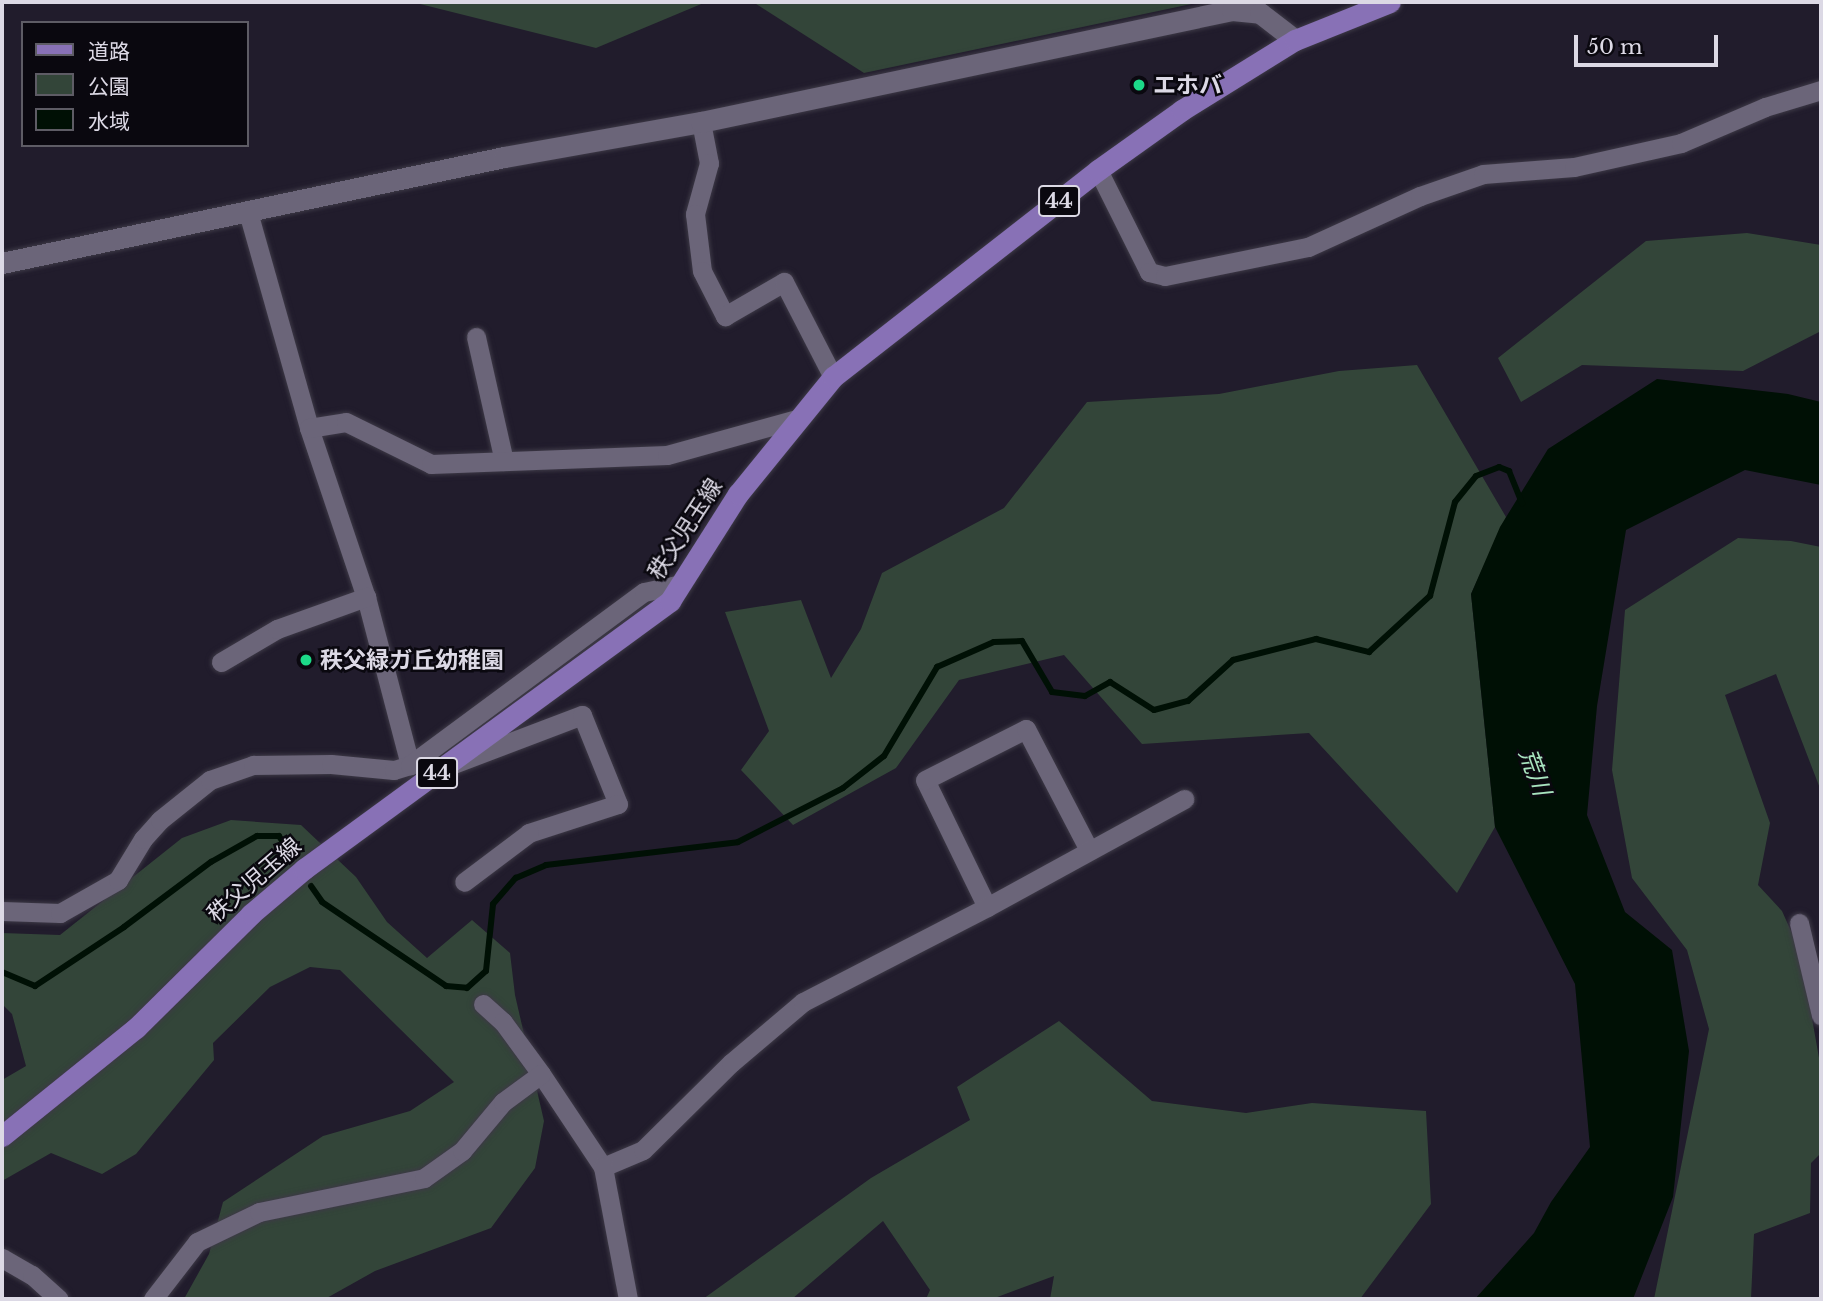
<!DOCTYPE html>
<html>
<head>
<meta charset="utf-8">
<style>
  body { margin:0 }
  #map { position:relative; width:1823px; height:1301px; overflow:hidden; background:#211c2c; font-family:"Libre Baskerville","Noto Sans JP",serif }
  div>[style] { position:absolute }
  .green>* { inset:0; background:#334539 }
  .water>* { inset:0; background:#001005 }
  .stream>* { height:6px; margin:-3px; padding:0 3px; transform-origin:3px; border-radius:3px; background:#001005 }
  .roads { filter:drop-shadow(0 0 2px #3d3946) drop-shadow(0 0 2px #3d3946) }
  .minor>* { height:19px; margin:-9.5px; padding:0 9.5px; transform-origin:9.5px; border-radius:9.5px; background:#6b6579 }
  .tertiary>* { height:21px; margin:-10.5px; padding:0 10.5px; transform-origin:10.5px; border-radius:10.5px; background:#6b6579 }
  .primary>* { height:21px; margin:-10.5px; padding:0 10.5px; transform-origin:10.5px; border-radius:10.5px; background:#8871b6 }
  .dots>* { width:19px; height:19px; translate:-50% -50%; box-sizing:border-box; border:4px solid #0a080f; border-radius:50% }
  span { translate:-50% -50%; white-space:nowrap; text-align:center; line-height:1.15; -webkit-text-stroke:5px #0a080f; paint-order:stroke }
  .shield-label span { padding:2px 5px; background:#0a080f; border:2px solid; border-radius:5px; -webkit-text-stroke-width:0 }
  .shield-label { font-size:21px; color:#dcd9e5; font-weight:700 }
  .poi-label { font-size:23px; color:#dcd9e5; font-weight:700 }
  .left { translate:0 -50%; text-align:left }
  .street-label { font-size:23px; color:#dcd9e5 }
  .water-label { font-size:24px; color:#a8e4bf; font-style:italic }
  .frame { position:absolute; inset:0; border:4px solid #dcd9e5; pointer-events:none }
  .legend { position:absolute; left:21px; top:21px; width:228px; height:126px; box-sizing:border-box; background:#0a080f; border:2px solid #5e5c65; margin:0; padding:9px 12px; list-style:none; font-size:21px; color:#dcd9e5 }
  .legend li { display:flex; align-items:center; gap:14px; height:35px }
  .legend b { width:35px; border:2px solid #5e5c65 }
  .scale { position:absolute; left:1574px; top:35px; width:144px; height:32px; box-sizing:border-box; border:4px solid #dcd9e5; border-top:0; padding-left:9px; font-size:21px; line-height:24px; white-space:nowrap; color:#dcd9e5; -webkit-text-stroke:5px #0a080f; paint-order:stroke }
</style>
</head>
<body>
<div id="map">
  <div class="green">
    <i style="clip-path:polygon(412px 2px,706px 2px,596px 48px)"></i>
    <i style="clip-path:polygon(753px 2px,1201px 2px,864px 73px)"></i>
    <i style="clip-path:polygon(1747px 233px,1821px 245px,1821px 331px,1743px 371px,1582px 365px,1521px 402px,1498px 358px,1646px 241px)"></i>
    <i style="clip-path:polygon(1417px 365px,1506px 517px,1471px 594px,1495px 827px,1457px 893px,1309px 733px,1142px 744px,1064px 655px,959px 680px,896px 768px,793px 825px,741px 770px,769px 731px,725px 612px,801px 600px,831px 678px,861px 629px,882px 573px,1004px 508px,1087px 402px,1219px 394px,1339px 371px)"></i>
    <i style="clip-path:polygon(1738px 538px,1791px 541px,1821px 547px,1821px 791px,1776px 674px,1725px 695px,1770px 823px,1758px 885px,1782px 911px,1800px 951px,1821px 1069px,1821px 1153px,1811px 1163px,1810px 1213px,1754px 1234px,1751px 1299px,1654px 1299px,1709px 1029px,1687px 950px,1632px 878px,1612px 770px,1625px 610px)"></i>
    <i style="clip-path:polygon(231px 820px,301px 825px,356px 877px,387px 922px,427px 958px,472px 920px,510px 953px,515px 995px,544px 1121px,535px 1168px,491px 1228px,375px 1271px,325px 1299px,184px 1299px,209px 1254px,223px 1202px,323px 1136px,410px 1111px,454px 1082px,340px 970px,310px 967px,270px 987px,213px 1043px,214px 1060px,136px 1154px,102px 1174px,51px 1153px,2px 1181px,2px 1080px,26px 1066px,12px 1014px,2px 1004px,2px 933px,60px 935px,182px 838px)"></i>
    <i style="clip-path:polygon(1059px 1021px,1152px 1101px,1246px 1113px,1312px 1103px,1426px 1111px,1431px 1204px,1360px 1299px,1050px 1299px,1054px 1276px,992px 1299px,926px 1299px,930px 1290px,883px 1221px,792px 1299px,703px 1299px,871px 1178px,970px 1120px,957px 1087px)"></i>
  </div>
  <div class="water">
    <i style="clip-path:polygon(1657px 379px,1788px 394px,1821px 402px,1821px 485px,1745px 470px,1626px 530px,1597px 706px,1587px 815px,1625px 912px,1672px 950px,1689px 1051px,1673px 1197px,1633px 1299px,1475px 1299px,1534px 1233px,1551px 1202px,1590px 1147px,1575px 984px,1495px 827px,1471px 594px,1500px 527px,1548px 449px)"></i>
  </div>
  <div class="stream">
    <i style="left:311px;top:886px;width:19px;rotate:55deg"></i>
    <i style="left:322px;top:902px;width:150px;rotate:34.1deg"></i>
    <i style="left:446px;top:986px;width:21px;rotate:5deg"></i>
    <i style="left:467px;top:988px;width:25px;rotate:-42deg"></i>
    <i style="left:486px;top:971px;width:67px;rotate:-84deg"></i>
    <i style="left:493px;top:904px;width:35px;rotate:-49deg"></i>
    <i style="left:516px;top:878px;width:33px;rotate:-23deg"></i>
    <i style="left:546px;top:865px;width:193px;rotate:-6.8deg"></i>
    <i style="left:738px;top:842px;width:118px;rotate:-27.2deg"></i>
    <i style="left:843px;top:788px;width:52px;rotate:-38deg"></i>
    <i style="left:884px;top:756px;width:104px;rotate:-59.2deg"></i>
    <i style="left:937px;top:667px;width:62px;rotate:-23.7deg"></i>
    <i style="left:994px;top:642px;width:28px;rotate:-2deg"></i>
    <i style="left:1022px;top:641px;width:59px;rotate:59.5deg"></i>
    <i style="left:1052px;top:692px;width:33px;rotate:7deg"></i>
    <i style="left:1085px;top:696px;width:29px;rotate:-29deg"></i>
    <i style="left:1110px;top:682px;width:52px;rotate:32.5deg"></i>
    <i style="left:1154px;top:710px;width:35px;rotate:-15deg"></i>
    <i style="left:1188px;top:701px;width:61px;rotate:-42.3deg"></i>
    <i style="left:1233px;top:660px;width:86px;rotate:-14.2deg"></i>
    <i style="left:1316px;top:639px;width:55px;rotate:13.8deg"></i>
    <i style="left:1369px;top:652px;width:83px;rotate:-42.6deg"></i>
    <i style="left:1430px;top:596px;width:97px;rotate:-75.1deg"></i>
    <i style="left:1455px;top:502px;width:33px;rotate:-51deg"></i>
    <i style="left:1476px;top:476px;width:25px;rotate:-21deg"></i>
    <i style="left:1499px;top:467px;width:11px;rotate:22deg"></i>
    <i style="left:1509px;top:471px;width:35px;rotate:68deg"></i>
    <i style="left:2px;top:972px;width:36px;rotate:23deg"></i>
    <i style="left:35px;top:986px;width:107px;rotate:-33.5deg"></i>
    <i style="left:124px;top:927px;width:109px;rotate:-36.8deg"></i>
    <i style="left:211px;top:862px;width:53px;rotate:-29.5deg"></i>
    <i style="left:257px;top:836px;width:22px"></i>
    <i style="left:279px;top:836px;width:25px;rotate:58deg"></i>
  </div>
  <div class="roads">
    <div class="minor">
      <i style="left:701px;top:122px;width:42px;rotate:79deg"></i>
      <i style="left:709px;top:163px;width:53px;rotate:105.4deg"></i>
      <i style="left:695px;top:214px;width:57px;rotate:83deg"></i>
      <i style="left:702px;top:271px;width:51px;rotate:62.9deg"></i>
      <i style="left:725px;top:316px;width:68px;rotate:-30deg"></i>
      <i style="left:784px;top:282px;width:107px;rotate:62.7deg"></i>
      <i style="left:1098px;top:170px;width:114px;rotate:63.4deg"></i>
      <i style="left:1149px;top:272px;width:16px;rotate:14deg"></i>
      <i style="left:1165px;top:276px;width:146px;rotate:-11.5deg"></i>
      <i style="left:1308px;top:247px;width:123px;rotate:-24.5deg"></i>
      <i style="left:1420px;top:196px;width:67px;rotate:-19.2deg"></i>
      <i style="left:1483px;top:174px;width:91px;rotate:-4.4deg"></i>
      <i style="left:1574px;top:167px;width:110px;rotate:-12.6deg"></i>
      <i style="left:1681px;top:143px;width:91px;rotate:-23.2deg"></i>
      <i style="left:1765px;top:107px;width:59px;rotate:-16.9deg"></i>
      <i style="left:248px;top:212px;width:224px;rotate:74.2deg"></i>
      <i style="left:309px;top:428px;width:178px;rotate:71.4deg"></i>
      <i style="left:366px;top:597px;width:174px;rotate:75.3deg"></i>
      <i style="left:476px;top:337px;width:127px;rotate:77.3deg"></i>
      <i style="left:309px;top:428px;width:37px;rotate:-9deg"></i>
      <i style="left:346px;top:422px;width:95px;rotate:26.3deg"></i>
      <i style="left:431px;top:464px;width:236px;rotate:-2.2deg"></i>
      <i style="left:667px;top:455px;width:135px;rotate:-15.5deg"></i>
      <i style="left:221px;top:662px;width:65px;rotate:-30.5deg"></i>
      <i style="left:277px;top:629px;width:95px;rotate:-19.8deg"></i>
      <i style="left:453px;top:764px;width:138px;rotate:-20.8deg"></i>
      <i style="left:582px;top:715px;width:96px;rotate:68deg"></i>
      <i style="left:618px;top:804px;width:94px;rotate:162deg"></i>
      <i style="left:529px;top:833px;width:81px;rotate:143deg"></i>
      <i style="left:987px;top:907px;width:141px;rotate:-116deg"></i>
      <i style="left:925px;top:780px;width:113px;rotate:-26.8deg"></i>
      <i style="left:1026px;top:729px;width:136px;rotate:62.5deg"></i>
      <i style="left:2px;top:911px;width:58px;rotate:2deg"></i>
      <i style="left:60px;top:913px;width:67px;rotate:-29.6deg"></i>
      <i style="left:118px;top:880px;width:48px;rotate:-58.6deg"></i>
      <i style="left:143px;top:839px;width:25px;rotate:-48deg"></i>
      <i style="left:160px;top:820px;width:64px;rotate:-38.7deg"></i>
      <i style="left:210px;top:780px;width:46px;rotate:-19.2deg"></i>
      <i style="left:253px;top:765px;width:78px;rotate:-0.7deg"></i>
      <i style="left:331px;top:764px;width:63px;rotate:5.4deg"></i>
      <i style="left:394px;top:770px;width:17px;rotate:-17deg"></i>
      <i style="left:410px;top:765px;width:291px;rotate:-36.5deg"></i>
      <i style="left:644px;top:592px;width:38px;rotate:-12deg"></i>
      <i style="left:1799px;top:923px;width:95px;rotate:76.6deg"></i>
      <i style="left:483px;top:1004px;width:27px;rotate:42deg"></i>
      <i style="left:503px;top:1022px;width:64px;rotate:53.8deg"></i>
      <i style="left:541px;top:1074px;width:112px;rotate:56.3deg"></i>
      <i style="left:603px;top:1167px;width:43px;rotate:-23deg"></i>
      <i style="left:643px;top:1150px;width:124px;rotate:-44.7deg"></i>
      <i style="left:731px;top:1063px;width:94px;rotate:-40.3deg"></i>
      <i style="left:803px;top:1002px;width:207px;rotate:-27.3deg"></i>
      <i style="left:987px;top:907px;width:225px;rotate:-28.7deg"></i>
      <i style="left:603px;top:1167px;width:134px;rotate:79.3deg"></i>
      <i style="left:2px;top:1258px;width:34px;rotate:30deg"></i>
      <i style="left:32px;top:1275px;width:36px;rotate:42deg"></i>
      <i style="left:153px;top:1299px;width:72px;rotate:-52.3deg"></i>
      <i style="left:197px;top:1242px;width:69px;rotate:-25.8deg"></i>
      <i style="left:259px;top:1212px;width:168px;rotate:-11.6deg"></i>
      <i style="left:424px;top:1178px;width:47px;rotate:-35.4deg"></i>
      <i style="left:462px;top:1151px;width:64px;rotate:-50.1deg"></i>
      <i style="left:503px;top:1102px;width:47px;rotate:-36.4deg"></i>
    </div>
    <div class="tertiary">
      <i style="left:2px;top:263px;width:513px;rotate:-11.92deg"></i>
      <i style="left:504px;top:157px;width:200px;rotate:-10.1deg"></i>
      <i style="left:701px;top:122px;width:543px;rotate:-11.91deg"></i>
      <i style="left:1232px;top:10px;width:28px;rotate:6deg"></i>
      <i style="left:1260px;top:13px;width:44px;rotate:37.6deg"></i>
    </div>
    <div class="primary">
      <i style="left:2px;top:1136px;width:172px;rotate:-38.9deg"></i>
      <i style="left:136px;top:1028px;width:162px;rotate:-44.7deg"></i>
      <i style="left:251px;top:914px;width:70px;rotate:-40.3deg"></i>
      <i style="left:304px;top:869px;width:454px;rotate:-36.2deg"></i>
      <i style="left:670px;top:601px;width:127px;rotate:-57.6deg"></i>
      <i style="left:738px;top:494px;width:151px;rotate:-50.9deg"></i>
      <i style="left:833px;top:377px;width:336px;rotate:-38deg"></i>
      <i style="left:1098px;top:170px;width:103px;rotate:-35.5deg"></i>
      <i style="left:1182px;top:110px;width:133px;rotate:-31.8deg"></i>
      <i style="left:1295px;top:40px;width:102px;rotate:-21.8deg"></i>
    </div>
  </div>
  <div class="dots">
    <i style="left:1139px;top:85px;background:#1cd988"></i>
    <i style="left:306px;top:660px;background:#1cd988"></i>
  </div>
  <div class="shield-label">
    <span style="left:1059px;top:201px">44</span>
    <span style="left:437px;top:773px">44</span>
  </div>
  <div class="poi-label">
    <span class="left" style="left:1153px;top:85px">エホバ</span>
    <span class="left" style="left:320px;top:660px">秩父緑ガ丘幼稚園</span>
  </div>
  <div class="street-label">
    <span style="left:685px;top:529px;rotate:-57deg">秩父児玉線</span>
    <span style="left:254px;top:880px;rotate:-41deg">秩父児玉線</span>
  </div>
  <div class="water-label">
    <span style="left:1535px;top:772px;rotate:70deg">荒川</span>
  </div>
  <div class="frame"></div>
  <ul class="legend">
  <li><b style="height:9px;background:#8871b6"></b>道路</li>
  <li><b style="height:19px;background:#334539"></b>公園</li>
  <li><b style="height:19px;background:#001005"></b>水域</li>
  </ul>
  <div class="scale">50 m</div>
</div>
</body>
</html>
